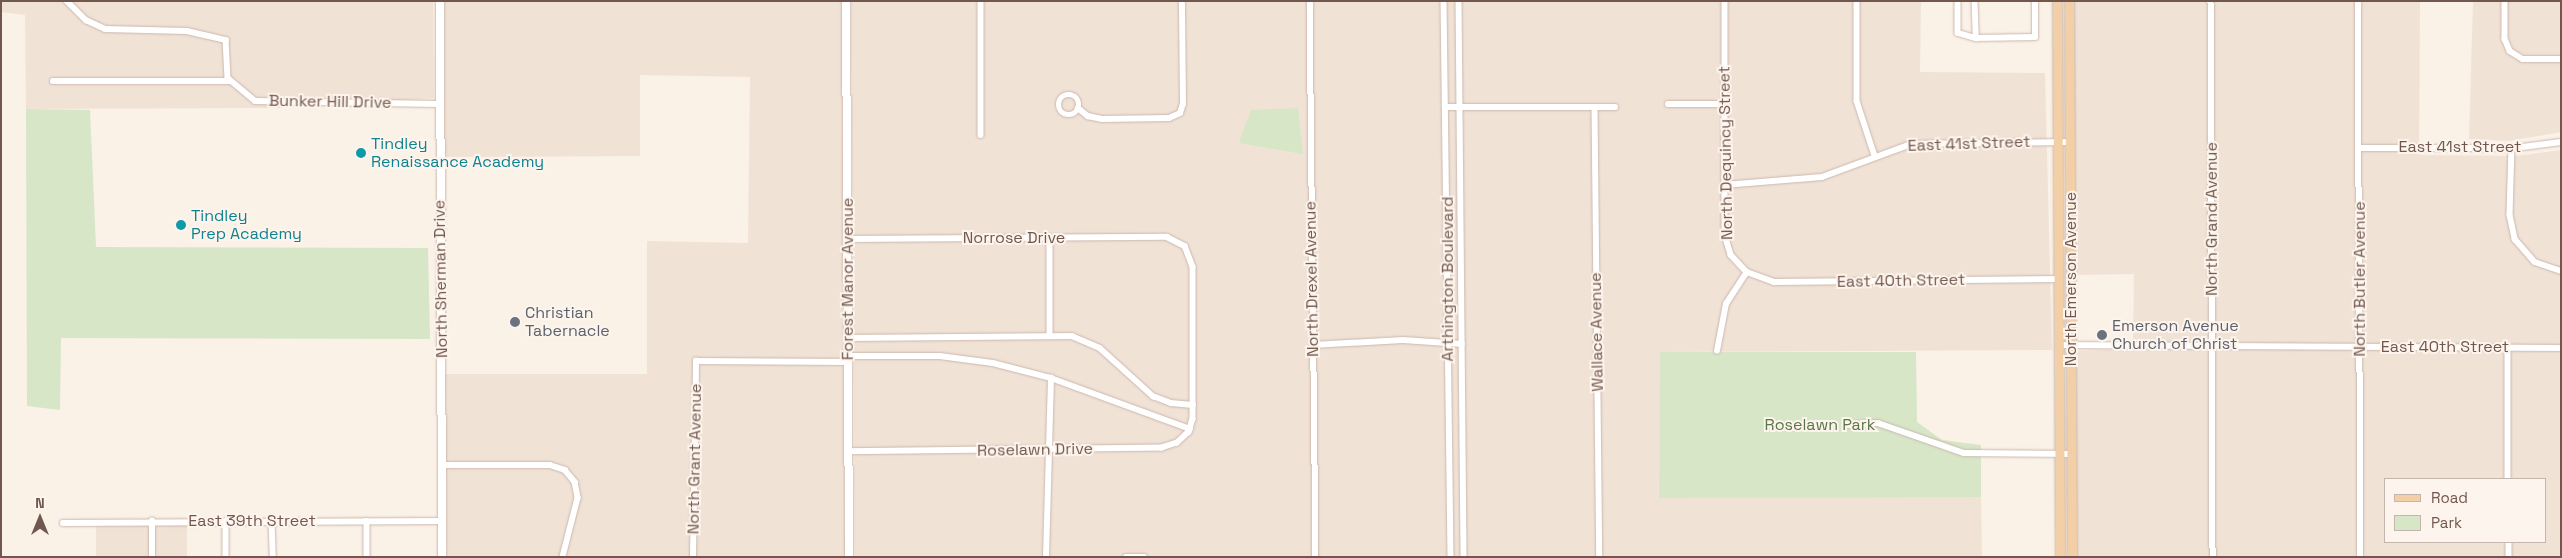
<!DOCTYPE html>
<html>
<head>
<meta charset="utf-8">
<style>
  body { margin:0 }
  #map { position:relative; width:2562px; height:558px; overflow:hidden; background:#faf1e7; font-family:"Space Grotesk",sans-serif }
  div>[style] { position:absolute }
  .residential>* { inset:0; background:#f1e2d6; transform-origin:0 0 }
  .green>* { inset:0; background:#d6e6c7 }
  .roads { filter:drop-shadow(0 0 1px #cbb8ae) drop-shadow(0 0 1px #cbb8ae) }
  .street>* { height:5.5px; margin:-2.75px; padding:0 2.75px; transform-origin:2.75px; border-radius:2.75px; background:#fff }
  .street>.ring { margin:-2.75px; padding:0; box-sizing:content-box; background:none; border:5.5px solid #fff; border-radius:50% }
  .secondary>* { height:8px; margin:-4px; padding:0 4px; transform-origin:4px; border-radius:4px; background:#fff }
  .primary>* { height:9px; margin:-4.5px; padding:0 4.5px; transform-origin:4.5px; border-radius:4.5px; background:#f2cfa6 }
  .dots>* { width:14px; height:14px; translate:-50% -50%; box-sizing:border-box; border:2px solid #fdf5ed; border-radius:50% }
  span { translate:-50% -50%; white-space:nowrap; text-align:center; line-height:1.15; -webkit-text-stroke:4px #fdf5ed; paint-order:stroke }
  .street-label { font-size:16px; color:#71574e }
  .culture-label { font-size:16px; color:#0d838f }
  .left { translate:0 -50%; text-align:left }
  .worship-label { font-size:16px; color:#5b616d }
  .park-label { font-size:16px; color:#597647 }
  .frame { position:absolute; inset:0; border:2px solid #71574e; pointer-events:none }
  .legend { position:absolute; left:2384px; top:478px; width:162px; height:65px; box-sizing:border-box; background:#fdf5ed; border:1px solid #c5b6ad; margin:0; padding:6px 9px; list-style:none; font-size:15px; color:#71574e }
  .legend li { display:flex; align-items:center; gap:10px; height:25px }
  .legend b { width:25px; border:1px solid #c5b6ad }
  .north { position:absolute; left:15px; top:493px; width:50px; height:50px; -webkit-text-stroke:4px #fdf5ed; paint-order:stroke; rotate:0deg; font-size:14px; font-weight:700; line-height:20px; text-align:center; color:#71574e }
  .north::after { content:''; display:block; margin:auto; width:18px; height:22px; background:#71574e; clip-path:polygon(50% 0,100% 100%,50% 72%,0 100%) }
</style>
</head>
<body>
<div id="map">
  <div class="residential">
    <i style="clip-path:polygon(1px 1px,433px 1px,434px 98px,279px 108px,26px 109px,25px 15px,1px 12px)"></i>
    <i style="clip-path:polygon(443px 1px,842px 1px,845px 557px,447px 557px,445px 374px,647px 374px,647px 241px,748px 243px,750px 77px,640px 75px,640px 156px,442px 157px)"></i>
    <i style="clip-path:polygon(851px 1px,1921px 1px,1920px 72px,2045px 73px,2052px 350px,1661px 352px,1659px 497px,1981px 497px,1982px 557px,855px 557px)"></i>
    <i style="clip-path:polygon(evenodd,2072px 1px,2420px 1px,2419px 155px,2517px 156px,2561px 150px,2561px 557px,2074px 557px,2074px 357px,2079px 351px,2133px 349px,2134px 274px,2073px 275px,2072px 1px,2386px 479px,2546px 479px,2546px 542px,2386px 542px,2386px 479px)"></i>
    <i style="clip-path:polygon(2473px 1px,2561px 1px,2561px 132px,2509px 141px,2469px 139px)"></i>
    <i style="left:187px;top:525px;width:32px;height:91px;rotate:90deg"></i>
  </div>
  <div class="green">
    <i style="clip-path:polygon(1298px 108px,1303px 154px,1239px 143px,1251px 110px)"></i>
    <i style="clip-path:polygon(26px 109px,90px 110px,96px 247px,428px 248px,430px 339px,61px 338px,60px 410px,27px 406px)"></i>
    <i style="clip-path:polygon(1660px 352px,1916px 352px,1917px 422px,1942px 440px,1981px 445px,1981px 497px,1659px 498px)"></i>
  </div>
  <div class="roads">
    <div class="street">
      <i style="left:67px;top:1px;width:27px;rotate:45deg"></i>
      <i style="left:86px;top:20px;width:21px;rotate:25deg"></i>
      <i style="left:105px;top:29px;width:82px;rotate:1.4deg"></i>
      <i style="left:187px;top:31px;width:40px;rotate:13deg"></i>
      <i style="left:226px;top:40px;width:38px;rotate:87deg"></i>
      <i style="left:228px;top:78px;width:35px;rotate:40deg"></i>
      <i style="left:255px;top:101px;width:185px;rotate:0.9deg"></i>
      <i style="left:981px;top:1px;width:134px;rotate:90deg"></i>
      <i style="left:1310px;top:1px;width:556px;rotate:89.38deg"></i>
      <i style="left:1444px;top:1px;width:556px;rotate:89.28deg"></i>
      <i style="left:1459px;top:1px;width:556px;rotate:89.48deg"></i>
      <i style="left:1725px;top:1px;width:234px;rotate:90deg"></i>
      <i style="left:1725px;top:235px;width:21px;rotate:73deg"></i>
      <i style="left:1731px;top:255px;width:23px;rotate:47deg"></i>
      <i style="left:1747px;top:272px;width:29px;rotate:20deg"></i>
      <i style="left:1774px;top:282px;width:284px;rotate:-0.6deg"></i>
      <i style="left:1857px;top:1px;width:100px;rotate:90deg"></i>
      <i style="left:1857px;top:101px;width:58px;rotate:71.9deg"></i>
      <i style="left:1958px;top:1px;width:32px;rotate:90deg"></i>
      <i style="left:1958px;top:33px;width:19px;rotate:16deg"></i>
      <i style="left:1976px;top:38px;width:59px;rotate:-1deg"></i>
      <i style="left:2035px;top:37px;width:36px;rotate:-90deg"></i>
      <i style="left:1975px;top:1px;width:37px;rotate:88deg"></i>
      <i style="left:2211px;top:1px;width:556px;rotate:89.79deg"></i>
      <i style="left:2358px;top:1px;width:556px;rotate:89.69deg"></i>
      <i style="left:2505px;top:1px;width:38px;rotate:90deg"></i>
      <i style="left:2505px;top:39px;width:13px;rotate:67deg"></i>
      <i style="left:2510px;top:51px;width:15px;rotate:32deg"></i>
      <i style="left:2523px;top:59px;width:38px"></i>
      <i style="left:53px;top:81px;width:177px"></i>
      <i class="ring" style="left:1059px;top:95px;width:14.5px;height:14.5px"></i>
      <i style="left:1668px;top:104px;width:56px"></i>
      <i style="left:1446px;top:107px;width:169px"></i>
      <i style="left:1078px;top:108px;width:13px;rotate:39deg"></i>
      <i style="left:1088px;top:116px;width:14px;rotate:12deg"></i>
      <i style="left:1102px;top:119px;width:67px;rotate:-0.9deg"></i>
      <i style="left:1169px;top:118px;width:12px;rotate:-24deg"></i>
      <i style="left:1180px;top:113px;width:9px;rotate:-72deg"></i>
      <i style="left:1183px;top:104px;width:103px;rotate:-90.6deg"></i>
      <i style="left:1595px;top:108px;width:449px;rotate:89.4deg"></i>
      <i style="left:2359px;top:148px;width:156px"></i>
      <i style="left:2515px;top:148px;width:46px;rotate:-7.4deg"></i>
      <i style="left:2512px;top:148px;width:67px;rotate:91.7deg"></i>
      <i style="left:2510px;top:215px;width:25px;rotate:78deg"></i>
      <i style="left:2515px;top:239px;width:30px;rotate:49deg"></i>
      <i style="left:2535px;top:262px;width:28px;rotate:19deg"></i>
      <i style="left:1724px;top:185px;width:98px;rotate:-4.7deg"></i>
      <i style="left:1822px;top:177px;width:95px;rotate:-20.3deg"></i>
      <i style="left:1911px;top:144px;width:159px;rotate:-0.7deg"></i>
      <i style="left:1050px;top:238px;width:96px;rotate:90deg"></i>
      <i style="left:847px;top:239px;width:320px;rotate:-0.4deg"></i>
      <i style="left:1167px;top:237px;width:20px;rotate:27deg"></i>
      <i style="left:1185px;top:246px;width:22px;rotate:69deg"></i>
      <i style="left:1193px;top:267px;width:152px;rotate:90deg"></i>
      <i style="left:1193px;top:419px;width:14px;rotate:107deg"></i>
      <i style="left:1189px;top:432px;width:16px;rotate:137deg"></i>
      <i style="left:1177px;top:443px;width:16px;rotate:162deg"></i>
      <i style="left:1162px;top:448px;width:313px;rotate:179.3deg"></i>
      <i style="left:848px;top:338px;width:224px;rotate:-0.5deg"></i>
      <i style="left:1072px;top:336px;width:30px;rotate:23deg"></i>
      <i style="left:1100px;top:348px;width:72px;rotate:42.2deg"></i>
      <i style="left:1153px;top:396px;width:19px;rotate:21deg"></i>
      <i style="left:1171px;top:403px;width:22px;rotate:5deg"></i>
      <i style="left:1313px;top:345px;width:90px;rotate:-3.2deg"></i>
      <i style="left:1403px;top:340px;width:59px;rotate:3.9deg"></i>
      <i style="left:2058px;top:345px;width:503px;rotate:0.34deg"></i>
      <i style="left:2508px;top:347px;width:132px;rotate:90deg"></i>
      <i style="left:1717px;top:351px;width:48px;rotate:-79.2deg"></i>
      <i style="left:1726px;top:304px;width:38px;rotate:-57deg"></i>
      <i style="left:848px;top:356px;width:92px"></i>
      <i style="left:940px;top:356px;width:53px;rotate:7.5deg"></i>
      <i style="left:993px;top:363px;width:60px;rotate:14.5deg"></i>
      <i style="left:1051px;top:378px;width:148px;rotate:20.1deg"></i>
      <i style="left:1848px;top:425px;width:30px;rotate:-4deg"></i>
      <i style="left:1878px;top:423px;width:91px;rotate:19.2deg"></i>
      <i style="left:1964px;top:453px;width:108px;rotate:0.5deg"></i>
      <i style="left:442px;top:465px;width:108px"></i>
      <i style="left:550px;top:465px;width:16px;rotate:18deg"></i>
      <i style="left:565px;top:470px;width:16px;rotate:50deg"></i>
      <i style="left:575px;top:482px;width:16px;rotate:79deg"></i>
      <i style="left:578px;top:498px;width:61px;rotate:104.3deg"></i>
      <i style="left:226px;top:521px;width:36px;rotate:90deg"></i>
      <i style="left:272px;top:521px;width:36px;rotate:88deg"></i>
      <i style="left:367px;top:521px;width:36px;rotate:90deg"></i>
      <i style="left:63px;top:523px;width:379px;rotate:-0.3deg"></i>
      <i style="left:2509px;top:542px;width:15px;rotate:90deg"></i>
      <i style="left:152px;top:557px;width:36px;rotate:-90deg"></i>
      <i style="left:693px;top:557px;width:196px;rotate:-89.1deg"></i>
      <i style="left:696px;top:361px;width:152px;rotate:0.4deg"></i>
      <i style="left:1046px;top:557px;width:179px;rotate:-88.4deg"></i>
      <i style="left:1126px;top:557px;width:18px"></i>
    </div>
    <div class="secondary">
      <i style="left:440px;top:1px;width:556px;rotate:89.79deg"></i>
      <i style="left:846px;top:1px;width:556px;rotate:89.69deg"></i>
    </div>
    <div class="primary">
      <i style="left:2057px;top:1px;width:556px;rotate:89.69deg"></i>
      <i style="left:2069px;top:1px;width:556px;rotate:89.69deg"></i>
    </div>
  </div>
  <div class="dots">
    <i style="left:361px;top:153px;background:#0f9aa8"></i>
    <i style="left:181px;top:225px;background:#0f9aa8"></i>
    <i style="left:515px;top:322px;background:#6b7280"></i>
    <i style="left:2102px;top:335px;background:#6b7280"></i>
  </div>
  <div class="street-label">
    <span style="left:330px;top:102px;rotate:1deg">Bunker Hill Drive</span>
    <span style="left:1969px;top:144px;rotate:-2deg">East 41st Street</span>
    <span style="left:2460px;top:147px">East 41st Street</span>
    <span style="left:1726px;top:153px;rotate:-91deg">North Dequincy Street</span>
    <span style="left:2212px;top:219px;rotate:-90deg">North Grand Avenue</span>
    <span style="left:1014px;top:238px">Norrose Drive</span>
    <span style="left:441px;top:279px;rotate:-91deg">North Sherman Drive</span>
    <span style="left:848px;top:279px;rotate:-90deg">Forest Manor Avenue</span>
    <span style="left:1312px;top:279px;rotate:-91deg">North Drexel Avenue</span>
    <span style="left:1448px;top:279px;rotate:-90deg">Arthington Boulevard</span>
    <span style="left:2071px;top:279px;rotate:-90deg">North Emerson Avenue</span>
    <span style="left:2360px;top:279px;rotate:-90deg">North Butler Avenue</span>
    <span style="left:1901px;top:281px;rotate:-1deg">East 40th Street</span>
    <span style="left:1597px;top:332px;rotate:-91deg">Wallace Avenue</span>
    <span style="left:2445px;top:347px">East 40th Street</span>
    <span style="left:1035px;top:450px;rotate:-1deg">Roselawn Drive</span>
    <span style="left:695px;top:459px;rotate:-89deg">North Grant Avenue</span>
    <span style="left:252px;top:521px">East 39th Street</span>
  </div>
  <div class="culture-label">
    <span class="left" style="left:371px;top:153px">Tindley<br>Renaissance Academy</span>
    <span class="left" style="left:191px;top:225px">Tindley<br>Prep Academy</span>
  </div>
  <div class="worship-label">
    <span class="left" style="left:525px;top:322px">Christian<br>Tabernacle</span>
    <span class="left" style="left:2112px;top:335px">Emerson Avenue<br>Church of Christ</span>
  </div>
  <div class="park-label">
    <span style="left:1820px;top:425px">Roselawn Park</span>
  </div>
  <div class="frame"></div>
  <ul class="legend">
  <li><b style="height:6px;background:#f2cfa6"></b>Road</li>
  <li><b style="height:14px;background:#d6e6c7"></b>Park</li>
  </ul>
  <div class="north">N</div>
</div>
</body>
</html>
